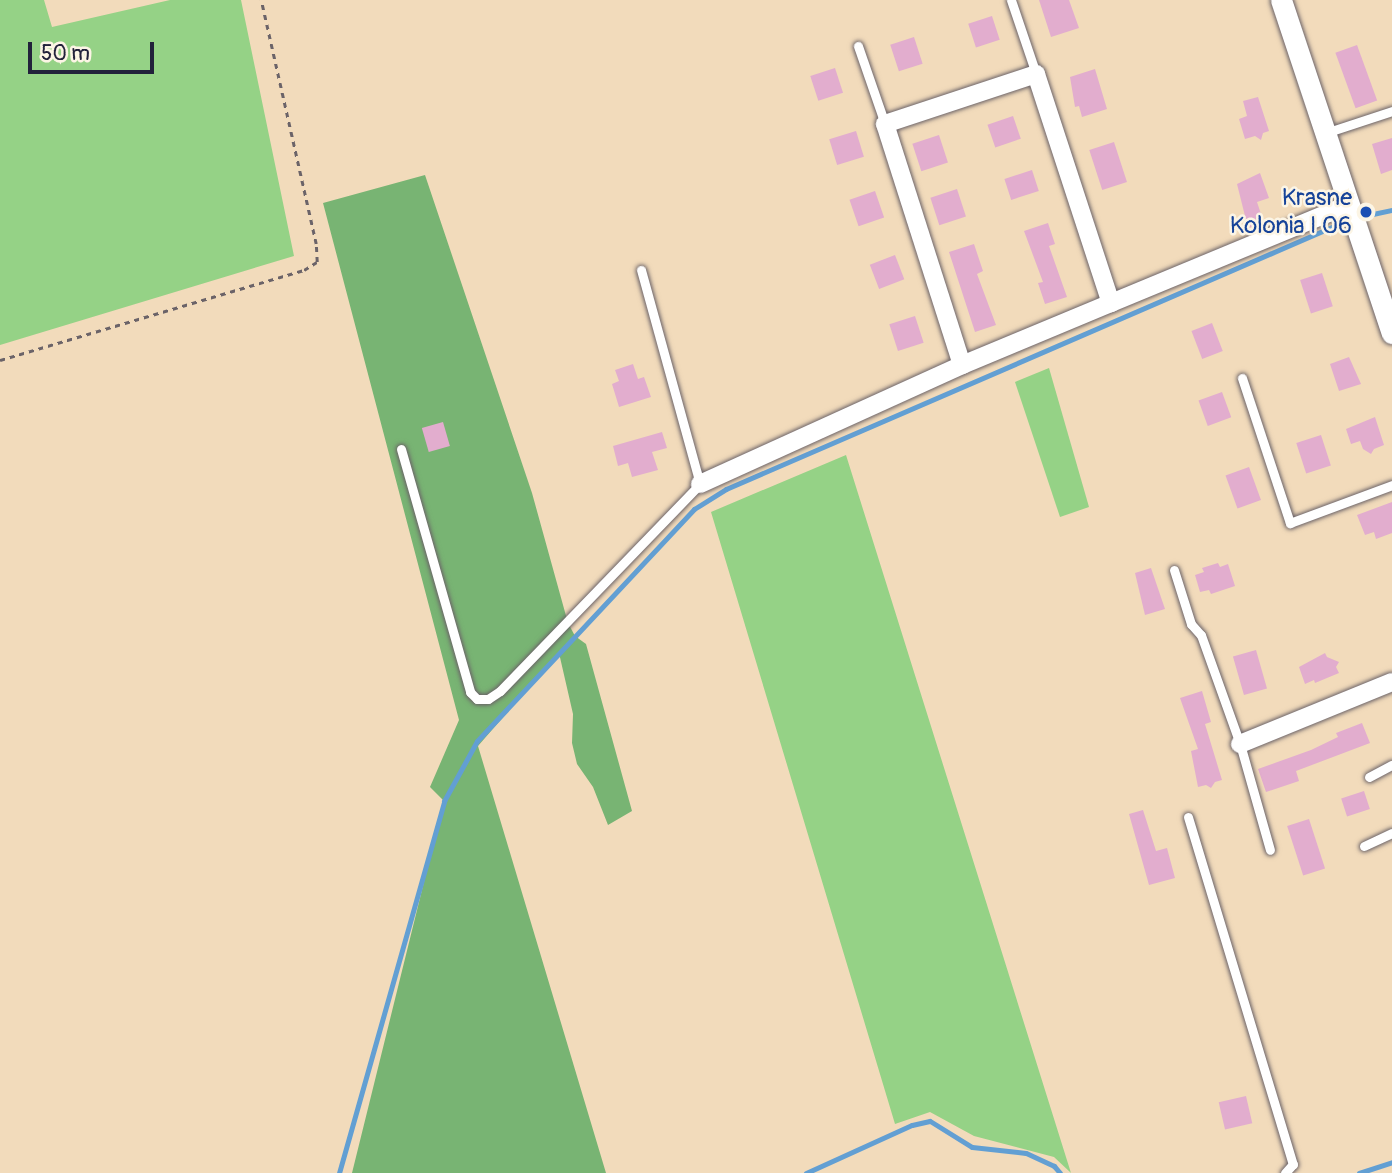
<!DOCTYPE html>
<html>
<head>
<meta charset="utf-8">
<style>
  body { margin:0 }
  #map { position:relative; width:1392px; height:1173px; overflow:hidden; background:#f2dbbb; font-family:Pangolin,sans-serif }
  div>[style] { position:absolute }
  .green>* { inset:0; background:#95d286 }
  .forest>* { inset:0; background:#78b473 }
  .stream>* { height:5px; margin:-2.5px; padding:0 2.5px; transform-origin:2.5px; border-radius:2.5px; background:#629fd3 }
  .building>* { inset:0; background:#e2adce; transform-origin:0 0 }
  .path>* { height:2.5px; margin-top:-1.25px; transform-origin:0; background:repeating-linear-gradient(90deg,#6b6368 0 5px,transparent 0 10px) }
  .roads { filter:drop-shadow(0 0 2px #6b6368) drop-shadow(0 0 2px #6b6368) }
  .service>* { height:9px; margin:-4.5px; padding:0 4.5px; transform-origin:4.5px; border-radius:4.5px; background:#fff }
  .minor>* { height:18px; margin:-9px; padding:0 9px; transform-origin:9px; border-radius:9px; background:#fff }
  .tertiary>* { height:21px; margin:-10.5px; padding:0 10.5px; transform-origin:10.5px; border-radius:10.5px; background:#fff }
  .dots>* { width:19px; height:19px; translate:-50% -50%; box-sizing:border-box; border:4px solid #fcf5e5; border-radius:50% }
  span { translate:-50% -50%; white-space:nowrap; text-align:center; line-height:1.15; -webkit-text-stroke:5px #fcf5e5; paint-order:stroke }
  .transit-label { font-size:24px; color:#164399 }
  .right { translate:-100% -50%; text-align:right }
  .scale { position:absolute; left:28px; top:42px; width:126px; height:32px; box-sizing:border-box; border:4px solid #22223b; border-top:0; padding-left:9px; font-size:21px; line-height:24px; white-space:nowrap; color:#22223b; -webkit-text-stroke:5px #fcf5e5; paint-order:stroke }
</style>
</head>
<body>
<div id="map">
  <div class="green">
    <i style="clip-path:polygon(0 0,44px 0,52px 27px,170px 0,241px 0,294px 256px,0 345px)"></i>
    <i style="clip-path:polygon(1049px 368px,1089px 507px,1060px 517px,1015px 382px)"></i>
    <i style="clip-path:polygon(846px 455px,1071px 1173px,1054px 1157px,974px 1136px,930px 1112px,895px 1124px,711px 512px)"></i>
  </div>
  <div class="forest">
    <i style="clip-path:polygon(425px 175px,532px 493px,568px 623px,575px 636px,586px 644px,632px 811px,608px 825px,593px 787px,577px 764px,572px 743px,573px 714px,559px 653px,478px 746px,606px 1173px,352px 1173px,444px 801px,430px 787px,459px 720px,323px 203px)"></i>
  </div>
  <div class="stream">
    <i style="left:1368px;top:215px;width:25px;rotate:-12deg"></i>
    <i style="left:339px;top:1173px;width:387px;rotate:-74.2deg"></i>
    <i style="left:444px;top:801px;width:68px;rotate:-61.2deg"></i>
    <i style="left:477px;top:741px;width:318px;rotate:-46.9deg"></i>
    <i style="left:694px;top:509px;width:38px;rotate:-32deg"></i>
    <i style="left:726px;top:489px;width:670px;rotate:-23.39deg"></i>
    <i style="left:806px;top:1173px;width:116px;rotate:-24.4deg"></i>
    <i style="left:912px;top:1125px;width:18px;rotate:-13deg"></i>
    <i style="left:930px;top:1121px;width:49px;rotate:31.8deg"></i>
    <i style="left:972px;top:1147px;width:54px;rotate:6.3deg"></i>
    <i style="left:1026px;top:1153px;width:31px;rotate:25deg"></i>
    <i style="left:1054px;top:1166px;width:9px;rotate:49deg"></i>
    <i style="left:1359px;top:1173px;width:35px;rotate:-18deg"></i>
  </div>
  <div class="building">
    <i style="clip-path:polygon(1039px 0,1069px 0,1079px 28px,1051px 37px)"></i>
    <i style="left:992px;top:16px;width:25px;height:25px;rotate:72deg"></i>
    <i style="left:914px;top:37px;width:28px;height:25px;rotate:72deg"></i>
    <i style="left:1357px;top:45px;width:59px;height:23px;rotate:70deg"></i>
    <i style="left:835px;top:68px;width:26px;height:26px;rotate:72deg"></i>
    <i style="clip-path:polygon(1095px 69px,1107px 109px,1082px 117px,1079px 106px,1075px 107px,1070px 77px)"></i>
    <i style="clip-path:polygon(1258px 97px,1269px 131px,1263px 133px,1261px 140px,1255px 136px,1245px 139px,1239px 119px,1247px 116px,1243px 101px)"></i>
    <i style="left:1013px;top:116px;width:24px;height:27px;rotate:71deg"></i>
    <i style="left:856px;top:131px;width:27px;height:28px;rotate:73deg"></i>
    <i style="left:939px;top:135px;width:29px;height:28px;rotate:72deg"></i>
    <i style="clip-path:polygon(1392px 138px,1392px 170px,1381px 174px,1372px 144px)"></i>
    <i style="left:1114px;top:142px;width:42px;height:26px;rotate:72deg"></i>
    <i style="left:1032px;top:170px;width:22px;height:29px;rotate:72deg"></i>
    <i style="clip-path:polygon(1260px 173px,1269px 198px,1257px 202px,1264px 223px,1248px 228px,1237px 184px)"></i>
    <i style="left:957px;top:189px;width:29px;height:28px;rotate:72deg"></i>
    <i style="left:875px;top:191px;width:28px;height:27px;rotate:71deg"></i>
    <i style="clip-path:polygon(1048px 223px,1055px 244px,1049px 246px,1067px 297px,1045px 304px,1038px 283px,1043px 282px,1024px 231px)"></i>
    <i style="clip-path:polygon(974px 244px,983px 271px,977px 274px,996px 325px,975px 332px,949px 252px)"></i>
    <i style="left:895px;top:255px;width:26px;height:27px;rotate:69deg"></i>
    <i style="left:1322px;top:273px;width:35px;height:23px;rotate:72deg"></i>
    <i style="left:915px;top:316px;width:28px;height:27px;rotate:72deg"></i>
    <i style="left:1212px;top:323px;width:30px;height:22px;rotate:69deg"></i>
    <i style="clip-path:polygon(1349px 357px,1361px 384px,1339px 391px,1330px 364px)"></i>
    <i style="clip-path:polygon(633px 364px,638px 379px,644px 377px,651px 397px,619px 407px,612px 384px,619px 381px,615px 370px)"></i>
    <i style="left:1222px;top:392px;width:27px;height:25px;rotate:70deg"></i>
    <i style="clip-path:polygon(1375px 417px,1384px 445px,1374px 449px,1371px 454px,1363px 449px,1360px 441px,1351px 444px,1346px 429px)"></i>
    <i style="left:443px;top:422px;width:25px;height:22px;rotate:74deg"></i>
    <i style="clip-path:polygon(662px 432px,667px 448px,652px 452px,658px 470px,632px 477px,628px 463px,618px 466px,613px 446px)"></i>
    <i style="left:1321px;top:435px;width:32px;height:26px;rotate:72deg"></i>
    <i style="left:1249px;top:467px;width:35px;height:25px;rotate:70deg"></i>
    <i style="clip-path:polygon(1392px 502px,1392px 533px,1376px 539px,1374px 532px,1365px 535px,1357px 515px)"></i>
    <i style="clip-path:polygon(1218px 563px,1220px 567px,1228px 564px,1235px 586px,1211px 594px,1209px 590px,1200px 592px,1195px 575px,1204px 572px,1202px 568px)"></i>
    <i style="clip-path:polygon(1151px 568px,1165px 609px,1145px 615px,1135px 573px)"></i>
    <i style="left:1256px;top:650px;width:40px;height:24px;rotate:74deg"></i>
    <i style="clip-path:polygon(1325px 653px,1327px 657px,1339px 662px,1336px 667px,1339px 673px,1315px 683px,1314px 680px,1305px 684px,1299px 667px)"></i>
    <i style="clip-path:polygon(1202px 691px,1211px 722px,1205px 724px,1222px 780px,1215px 782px,1211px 788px,1206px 785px,1198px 787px,1191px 751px,1198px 749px,1180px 698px)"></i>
    <i style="clip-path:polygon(1362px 723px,1370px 743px,1296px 771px,1299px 781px,1266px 792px,1258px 769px,1311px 750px,1338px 737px,1336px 733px)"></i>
    <i style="left:1364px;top:791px;width:19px;height:24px;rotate:72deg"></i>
    <i style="clip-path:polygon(1143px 810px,1156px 851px,1167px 848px,1175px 878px,1149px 885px,1129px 814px)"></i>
    <i style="left:1309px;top:819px;width:52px;height:23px;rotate:72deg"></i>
    <i style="left:1246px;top:1096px;width:28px;height:28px;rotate:77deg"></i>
  </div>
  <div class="path">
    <i style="left:0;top:360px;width:317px;rotate:-16.5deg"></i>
    <i style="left:304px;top:270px;width:15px;rotate:-32deg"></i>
    <i style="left:317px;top:262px;width:18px;rotate:-93deg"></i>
    <i style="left:316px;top:244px;width:250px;rotate:-102.7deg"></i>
  </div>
  <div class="roads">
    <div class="service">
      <i style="left:1011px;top:0;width:78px;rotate:71.3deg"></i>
      <i style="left:858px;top:46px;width:83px;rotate:70.9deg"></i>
      <i style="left:1325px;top:133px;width:71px;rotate:-18.2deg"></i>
      <i style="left:1242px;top:378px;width:153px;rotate:71.7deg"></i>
      <i style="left:1290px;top:523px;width:109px;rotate:-20.4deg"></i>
      <i style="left:401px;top:449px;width:253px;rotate:74.1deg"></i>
      <i style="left:470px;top:692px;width:10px;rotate:45deg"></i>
      <i style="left:477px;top:699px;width:11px"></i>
      <i style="left:488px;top:699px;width:14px;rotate:-34deg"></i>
      <i style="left:500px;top:691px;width:288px;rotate:-46deg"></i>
      <i style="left:700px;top:484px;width:222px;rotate:-105.4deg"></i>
      <i style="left:1174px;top:570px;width:57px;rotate:72.5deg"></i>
      <i style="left:1191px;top:624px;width:15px;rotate:48deg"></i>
      <i style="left:1201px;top:635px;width:116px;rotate:70.3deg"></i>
      <i style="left:1240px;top:744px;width:110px;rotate:74.2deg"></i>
      <i style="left:1369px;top:777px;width:26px;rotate:-28deg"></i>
      <i style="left:1188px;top:817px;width:363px;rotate:73.2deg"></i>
      <i style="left:1293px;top:1164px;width:12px;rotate:132deg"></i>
      <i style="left:1364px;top:846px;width:31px;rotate:-25deg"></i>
    </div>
    <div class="minor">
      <i style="left:1111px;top:303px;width:161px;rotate:157.4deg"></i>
      <i style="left:962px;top:365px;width:253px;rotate:-107.7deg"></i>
      <i style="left:885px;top:124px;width:159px;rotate:-18.3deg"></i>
      <i style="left:1036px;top:74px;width:241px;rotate:71.9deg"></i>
      <i style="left:1111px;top:303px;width:256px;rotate:-22.5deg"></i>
      <i style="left:700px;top:484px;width:288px;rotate:-24.4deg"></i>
      <i style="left:1240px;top:744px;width:164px;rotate:-22.2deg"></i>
    </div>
    <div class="tertiary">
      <i style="left:1281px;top:0;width:351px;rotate:71.6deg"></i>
    </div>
  </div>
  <div class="dots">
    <i style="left:1366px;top:212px;background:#1a4fb4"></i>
  </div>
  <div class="transit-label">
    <span class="right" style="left:1352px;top:212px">Krasne<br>Kolonia I 06</span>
  </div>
  <div class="scale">50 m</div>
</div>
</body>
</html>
